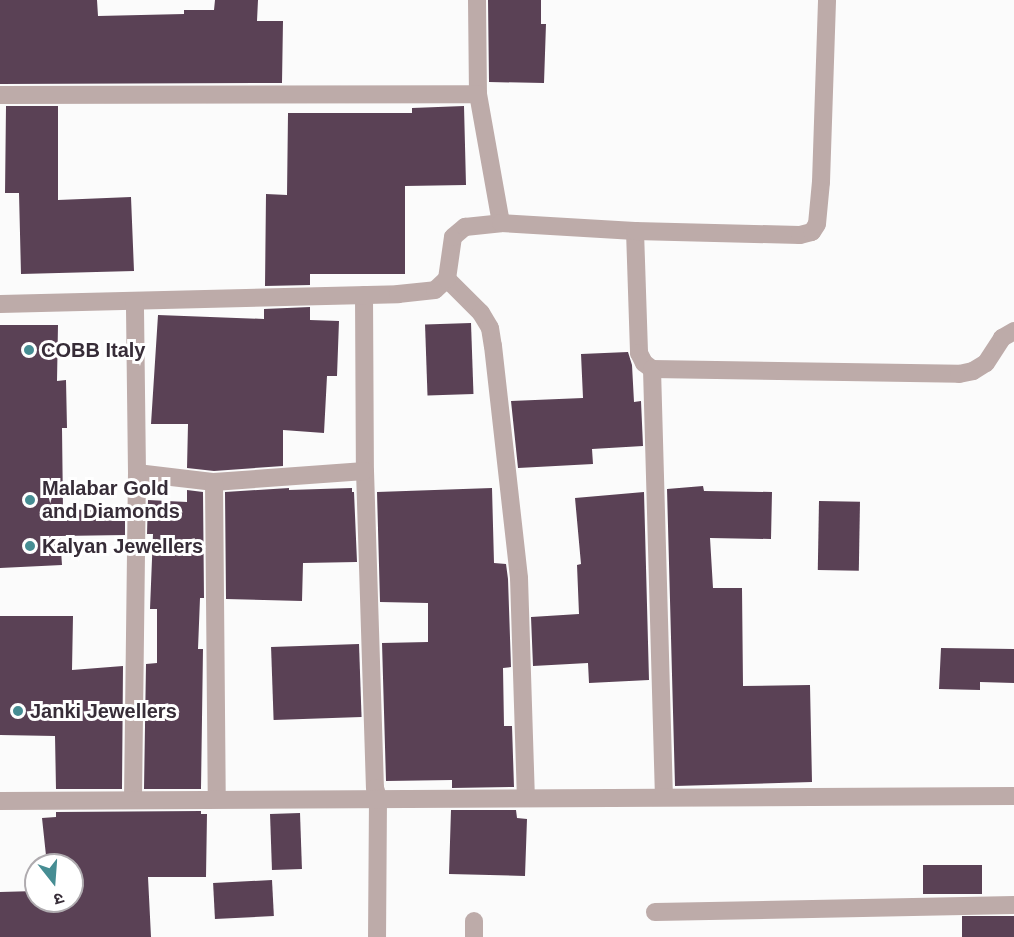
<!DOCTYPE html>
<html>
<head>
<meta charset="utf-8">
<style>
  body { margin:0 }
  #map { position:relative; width:1014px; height:937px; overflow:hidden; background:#fbfbfb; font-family:Helvetica,"Noto Sans Devanagari",sans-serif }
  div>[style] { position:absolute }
  .building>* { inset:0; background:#5a4155; transform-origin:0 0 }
  .street>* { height:18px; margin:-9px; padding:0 9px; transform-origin:9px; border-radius:9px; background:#bdaba9 }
  .dots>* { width:16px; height:16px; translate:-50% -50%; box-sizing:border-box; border:3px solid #fff; border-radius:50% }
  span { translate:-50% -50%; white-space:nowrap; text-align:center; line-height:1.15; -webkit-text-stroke:6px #fff; paint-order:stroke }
  .poi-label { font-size:20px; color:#372d38; font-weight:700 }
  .left { translate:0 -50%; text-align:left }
  .north { position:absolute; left:24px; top:853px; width:60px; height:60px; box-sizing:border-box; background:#fff; border:2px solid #afabaf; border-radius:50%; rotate:163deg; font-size:16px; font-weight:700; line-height:24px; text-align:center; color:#372d38 }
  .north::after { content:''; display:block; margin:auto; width:21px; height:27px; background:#468d93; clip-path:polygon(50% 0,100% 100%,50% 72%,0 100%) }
</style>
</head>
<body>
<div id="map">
  <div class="building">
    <i style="clip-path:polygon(0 0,97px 0,98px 16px,184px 14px,184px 10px,214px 10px,215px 0,258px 0,257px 21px,283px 21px,282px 83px,0 84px)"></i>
    <i style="clip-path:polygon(488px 0,541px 0,541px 24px,546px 24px,544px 83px,489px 82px)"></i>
    <i style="clip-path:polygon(6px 106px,58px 106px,58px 200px,131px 197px,134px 271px,21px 274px,19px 193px,5px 193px)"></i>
    <i style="clip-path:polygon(464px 106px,466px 185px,405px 186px,405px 274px,310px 274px,310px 285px,265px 286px,266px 194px,287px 195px,288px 113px,412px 113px,412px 108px)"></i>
    <i style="clip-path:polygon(310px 307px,310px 320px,339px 321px,337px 376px,327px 376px,324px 433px,283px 430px,283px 466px,214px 471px,187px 468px,188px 424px,151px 424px,158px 315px,264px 319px,264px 309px)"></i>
    <i style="left:471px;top:323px;width:71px;height:46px;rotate:88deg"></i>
    <i style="clip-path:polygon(0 325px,58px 325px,57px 381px,66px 380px,67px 428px,62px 428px,63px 510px,125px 509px,125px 535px,60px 536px,62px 565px,0 568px)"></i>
    <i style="clip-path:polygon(628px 352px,632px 365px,634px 402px,641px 401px,643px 446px,592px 449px,593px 464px,518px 468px,511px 401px,583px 398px,581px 354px)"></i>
    <i style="clip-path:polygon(703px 486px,704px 491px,772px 492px,771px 539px,710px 538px,713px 588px,742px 588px,743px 686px,810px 685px,812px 782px,675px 786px,667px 489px)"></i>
    <i style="clip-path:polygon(289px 488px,289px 490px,352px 488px,352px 492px,354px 492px,357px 562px,303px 563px,302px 601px,226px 599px,225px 492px)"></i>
    <i style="clip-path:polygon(492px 488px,494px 563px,506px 564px,508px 579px,511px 667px,503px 668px,504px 726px,512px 726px,514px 787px,452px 788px,452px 780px,386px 781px,382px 643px,428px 642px,428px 603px,380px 602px,377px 492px)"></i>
    <i style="clip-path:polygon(187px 490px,203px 492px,204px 598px,200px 598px,198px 649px,203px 649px,201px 789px,144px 789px,146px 664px,157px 663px,157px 609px,150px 609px,153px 534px,147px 534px,148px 500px,187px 502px)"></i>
    <i style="clip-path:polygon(644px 492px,649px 680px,589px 683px,588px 663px,533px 666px,531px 617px,579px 614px,577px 565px,581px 564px,575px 498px)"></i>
    <i style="left:819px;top:501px;width:41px;height:69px;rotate:1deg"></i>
    <i style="clip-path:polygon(0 616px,73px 616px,72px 670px,123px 666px,122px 789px,56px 789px,55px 736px,0 735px)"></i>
    <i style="left:359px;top:644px;width:73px;height:88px;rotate:88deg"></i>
    <i style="clip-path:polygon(941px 648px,1014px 649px,1014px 683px,980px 682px,980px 690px,939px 689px)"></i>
    <i style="clip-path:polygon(451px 810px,516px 810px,517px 818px,527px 819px,525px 876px,449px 874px)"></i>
    <i style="clip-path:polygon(201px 811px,201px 814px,207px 814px,206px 877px,148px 877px,151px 937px,0 937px,0 892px,36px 891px,36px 901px,72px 901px,72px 865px,47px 865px,42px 818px,56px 817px,56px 812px)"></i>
    <i style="left:300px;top:813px;width:56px;height:30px;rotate:88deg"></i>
    <i style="left:982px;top:865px;width:29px;height:59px;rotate:90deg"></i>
    <i style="left:272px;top:880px;width:36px;height:59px;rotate:87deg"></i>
    <i style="left:1014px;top:916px;width:21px;height:52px;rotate:90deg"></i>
  </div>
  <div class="street">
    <i style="left:477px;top:0;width:94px;rotate:89.4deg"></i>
    <i style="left:478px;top:94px;width:131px;rotate:79.9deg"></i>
    <i style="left:0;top:95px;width:478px;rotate:-0.1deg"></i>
    <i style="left:635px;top:231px;width:122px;rotate:88.1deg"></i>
    <i style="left:639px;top:353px;width:11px;rotate:63deg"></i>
    <i style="left:644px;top:363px;width:10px;rotate:37deg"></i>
    <i style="left:652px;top:369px;width:307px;rotate:0.9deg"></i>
    <i style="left:959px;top:374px;width:14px;rotate:-12deg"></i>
    <i style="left:973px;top:371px;width:15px;rotate:-32deg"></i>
    <i style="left:986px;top:363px;width:30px;rotate:-57deg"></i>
    <i style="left:1002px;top:338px;width:14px;rotate:-30deg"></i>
    <i style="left:447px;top:279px;width:48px;rotate:45deg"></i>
    <i style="left:481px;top:313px;width:17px;rotate:59deg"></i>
    <i style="left:490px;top:328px;width:18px;rotate:81deg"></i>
    <i style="left:493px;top:346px;width:233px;rotate:83.6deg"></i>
    <i style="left:519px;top:578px;width:220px;rotate:88.2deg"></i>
    <i style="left:364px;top:295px;width:176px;rotate:89.7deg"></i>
    <i style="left:365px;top:471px;width:317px;rotate:88.2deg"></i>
    <i style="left:375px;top:788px;width:10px;rotate:73deg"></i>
    <i style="left:378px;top:798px;width:139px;rotate:90.4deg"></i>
    <i style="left:0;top:304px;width:398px;rotate:-1.4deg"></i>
    <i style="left:398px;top:294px;width:37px;rotate:-6deg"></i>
    <i style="left:435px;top:290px;width:16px;rotate:-43deg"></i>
    <i style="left:447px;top:279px;width:42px;rotate:-81.9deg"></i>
    <i style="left:453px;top:237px;width:16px;rotate:-40deg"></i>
    <i style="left:465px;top:227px;width:36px;rotate:-6deg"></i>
    <i style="left:501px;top:223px;width:134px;rotate:3.4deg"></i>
    <i style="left:635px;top:231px;width:165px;rotate:1.4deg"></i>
    <i style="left:800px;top:235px;width:12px;rotate:-14deg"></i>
    <i style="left:812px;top:232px;width:9px;rotate:-58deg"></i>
    <i style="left:817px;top:224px;width:42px;rotate:-84.6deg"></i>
    <i style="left:821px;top:182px;width:182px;rotate:-88.1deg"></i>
    <i style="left:652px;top:369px;width:428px;rotate:88.4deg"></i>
    <i style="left:137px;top:473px;width:78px;rotate:6.7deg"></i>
    <i style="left:214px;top:482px;width:151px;rotate:-4.2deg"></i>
    <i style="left:214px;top:482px;width:317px;rotate:89.5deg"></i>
    <i style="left:133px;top:799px;width:326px;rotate:-89.3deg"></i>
    <i style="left:137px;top:473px;width:172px;rotate:-90.7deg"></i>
    <i style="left:0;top:801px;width:1014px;rotate:-0.28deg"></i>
    <i style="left:655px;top:912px;width:359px;rotate:-1.1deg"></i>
    <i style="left:474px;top:921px;width:16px;rotate:90deg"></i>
  </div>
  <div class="dots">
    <i style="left:29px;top:350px;background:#468d93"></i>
    <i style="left:30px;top:500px;background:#468d93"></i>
    <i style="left:30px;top:546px;background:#468d93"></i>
    <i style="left:18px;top:711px;background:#468d93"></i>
  </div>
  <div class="poi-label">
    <span class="left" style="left:41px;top:350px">COBB Italy</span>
    <span class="left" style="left:42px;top:500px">Malabar Gold<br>and Diamonds</span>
    <span class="left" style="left:42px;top:546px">Kalyan Jewellers</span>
    <span class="left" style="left:30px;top:711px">Janki Jewellers</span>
  </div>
  <div class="north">उ</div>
</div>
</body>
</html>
